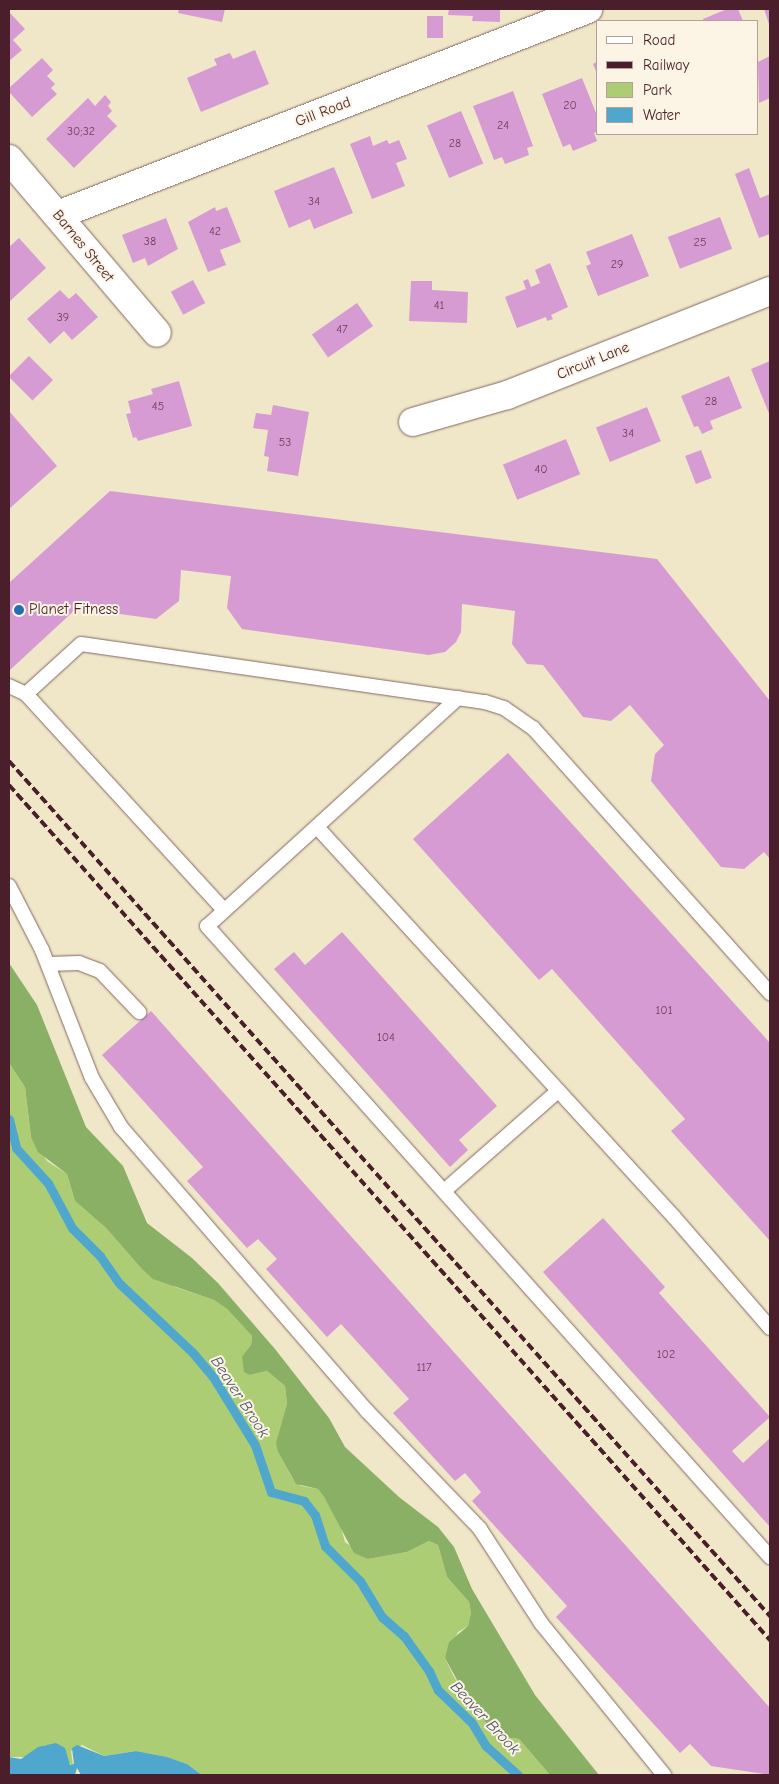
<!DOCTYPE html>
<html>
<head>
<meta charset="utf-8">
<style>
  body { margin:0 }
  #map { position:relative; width:779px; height:1784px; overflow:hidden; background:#efe7c8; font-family:"Comic Neue",sans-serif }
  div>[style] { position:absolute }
  .green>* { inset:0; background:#adcd74 }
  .forest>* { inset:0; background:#8ab066 }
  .water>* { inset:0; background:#50a7cd }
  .stream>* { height:9px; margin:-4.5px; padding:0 4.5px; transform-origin:4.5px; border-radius:4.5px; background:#50a7cd }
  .building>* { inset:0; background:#d79bd4; transform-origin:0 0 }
  .roads { filter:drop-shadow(0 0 1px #846562) drop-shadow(0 0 1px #846562) }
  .lane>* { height:14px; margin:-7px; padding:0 7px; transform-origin:7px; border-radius:7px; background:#fff }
  .street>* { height:28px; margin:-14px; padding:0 14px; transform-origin:14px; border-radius:14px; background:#fff }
  .rail>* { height:4px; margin-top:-2px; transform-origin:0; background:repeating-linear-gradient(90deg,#4a1f2b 0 8px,transparent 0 12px) }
  .dots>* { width:14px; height:14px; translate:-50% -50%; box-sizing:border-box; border:2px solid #fcf5e5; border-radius:50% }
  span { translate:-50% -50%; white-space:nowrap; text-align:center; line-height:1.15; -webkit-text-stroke:4px #fcf5e5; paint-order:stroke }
  .number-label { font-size:12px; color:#6d3e55 }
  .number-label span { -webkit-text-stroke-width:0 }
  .street-label { font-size:15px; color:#4a1f2b }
  .poi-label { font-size:15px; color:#4a1f2b }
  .left { translate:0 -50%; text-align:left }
  .water-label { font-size:16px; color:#4c556c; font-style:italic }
  .frame { position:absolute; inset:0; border:10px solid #4a1f2b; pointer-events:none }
  .legend { position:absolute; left:596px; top:20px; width:162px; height:115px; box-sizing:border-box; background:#fcf5e5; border:1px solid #b59f9b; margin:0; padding:6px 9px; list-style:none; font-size:15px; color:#4a1f2b }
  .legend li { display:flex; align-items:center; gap:10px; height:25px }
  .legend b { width:25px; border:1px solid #b59f9b }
</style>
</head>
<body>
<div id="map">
  <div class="green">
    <i style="clip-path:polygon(9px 1063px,25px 1087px,31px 1137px,47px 1161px,67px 1174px,75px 1201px,106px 1228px,140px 1267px,175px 1287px,214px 1300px,227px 1309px,252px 1336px,251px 1345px,242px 1356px,250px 1375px,267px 1371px,285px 1386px,287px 1404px,278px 1452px,293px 1479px,301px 1486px,318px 1489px,324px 1497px,340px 1524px,345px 1542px,368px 1559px,407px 1552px,429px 1541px,438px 1545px,447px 1577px,469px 1602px,471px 1613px,468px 1626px,458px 1632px,445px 1658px,453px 1675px,469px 1702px,497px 1736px,519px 1739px,550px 1775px,202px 1775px,187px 1764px,166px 1757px,136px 1751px,104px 1756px,82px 1745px,71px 1751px,73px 1766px,45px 1745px,27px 1757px,9px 1757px)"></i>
  </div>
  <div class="forest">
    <i style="clip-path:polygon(9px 963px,37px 1005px,86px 1127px,123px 1166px,147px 1223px,192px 1258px,218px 1283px,275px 1349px,329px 1418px,345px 1447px,399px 1497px,438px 1527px,454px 1547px,472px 1589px,535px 1695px,599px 1775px,550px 1775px,519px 1739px,497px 1736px,469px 1702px,445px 1658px,449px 1642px,468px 1626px,471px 1613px,469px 1602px,447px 1577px,438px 1545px,429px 1541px,407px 1552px,368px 1559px,354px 1553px,324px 1497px,318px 1489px,296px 1484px,278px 1452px,276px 1443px,287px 1404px,285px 1386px,267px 1371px,250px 1375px,244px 1372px,242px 1356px,251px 1345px,252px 1336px,227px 1309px,214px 1300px,153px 1279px,140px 1267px,106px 1228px,75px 1201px,67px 1174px,38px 1152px,31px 1137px,25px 1087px,9px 1063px)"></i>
  </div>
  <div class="water">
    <i style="clip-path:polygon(56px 1743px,65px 1748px,70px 1765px,74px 1764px,72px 1748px,77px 1745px,104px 1756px,136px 1751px,167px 1757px,187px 1764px,202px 1775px,81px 1775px,77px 1768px,75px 1775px,9px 1775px,9px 1757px,21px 1759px,38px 1747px)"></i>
  </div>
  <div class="stream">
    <i style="left:9px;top:1119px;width:30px;rotate:76deg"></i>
    <i style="left:16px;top:1148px;width:47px;rotate:47.6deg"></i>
    <i style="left:48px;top:1183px;width:51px;rotate:61.9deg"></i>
    <i style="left:72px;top:1228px;width:40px;rotate:45deg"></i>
    <i style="left:100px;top:1256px;width:33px;rotate:55deg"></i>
    <i style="left:119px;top:1283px;width:102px;rotate:43.4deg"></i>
    <i style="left:193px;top:1353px;width:31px;rotate:50deg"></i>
    <i style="left:213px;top:1377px;width:80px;rotate:58.3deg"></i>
    <i style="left:255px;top:1445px;width:50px;rotate:71.2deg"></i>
    <i style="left:271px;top:1492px;width:34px;rotate:15deg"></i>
    <i style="left:304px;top:1501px;width:18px;rotate:52deg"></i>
    <i style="left:315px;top:1515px;width:33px;rotate:72deg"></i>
    <i style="left:325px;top:1546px;width:49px;rotate:45deg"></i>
    <i style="left:360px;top:1581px;width:42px;rotate:58.6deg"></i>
    <i style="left:382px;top:1617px;width:29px;rotate:41deg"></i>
    <i style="left:404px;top:1636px;width:43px;rotate:54.5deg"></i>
    <i style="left:429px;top:1671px;width:21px;rotate:65deg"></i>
    <i style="left:438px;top:1690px;width:47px;rotate:44.1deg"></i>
    <i style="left:472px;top:1723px;width:27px;rotate:59deg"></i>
    <i style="left:486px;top:1746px;width:43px;rotate:42.2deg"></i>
  </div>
  <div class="building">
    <i style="clip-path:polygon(179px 9px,225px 9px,222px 22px,178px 13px)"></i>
    <i style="clip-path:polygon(449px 9px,500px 9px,500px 22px,472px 21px,473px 16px,448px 15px)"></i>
    <i style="clip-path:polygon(727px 9px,738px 9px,743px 21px,704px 21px,703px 19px)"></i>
    <i style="clip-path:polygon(764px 9px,770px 9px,770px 27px)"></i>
    <i style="clip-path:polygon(10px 13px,25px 29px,13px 40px,22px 50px,9px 61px)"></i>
    <i style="left:427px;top:16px;width:16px;height:22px"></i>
    <i style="clip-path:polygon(255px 50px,269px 84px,201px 112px,187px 78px,217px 65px,214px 59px,230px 53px,233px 59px)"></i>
    <i style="clip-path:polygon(770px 56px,770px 98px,759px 103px,758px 62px)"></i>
    <i style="clip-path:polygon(42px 58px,53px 70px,47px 76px,55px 84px,51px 88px,57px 94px,32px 117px,9px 92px,9px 88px)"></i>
    <i style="clip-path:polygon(598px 61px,598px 76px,593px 64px)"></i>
    <i style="clip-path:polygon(582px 78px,598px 118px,598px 131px,594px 133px,597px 141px,573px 151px,570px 144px,563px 147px,542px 94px)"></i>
    <i style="clip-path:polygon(513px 91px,533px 146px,527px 148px,529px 155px,505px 164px,502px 157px,494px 160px,473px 106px)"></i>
    <i style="clip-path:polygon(105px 95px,111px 102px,108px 106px,112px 111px,107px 116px,117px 126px,74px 168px,46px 139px,88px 98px,95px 106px)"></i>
    <i style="left:461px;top:111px;width:57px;height:37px;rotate:67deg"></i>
    <i style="clip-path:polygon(370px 136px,373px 146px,387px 140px,389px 144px,399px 140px,407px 159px,396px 163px,405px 186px,372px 199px,350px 144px)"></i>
    <i style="clip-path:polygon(334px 167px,353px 213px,314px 229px,310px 219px,289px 228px,274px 191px)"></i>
    <i style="clip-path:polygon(749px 168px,760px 198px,770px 194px,770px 234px,759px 238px,735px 174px)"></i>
    <i style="clip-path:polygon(215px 207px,216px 211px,227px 207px,241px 242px,220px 250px,226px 265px,208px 272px,188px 222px)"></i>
    <i style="left:720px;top:217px;width:34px;height:56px;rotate:69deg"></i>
    <i style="clip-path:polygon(166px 218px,178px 249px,148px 266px,145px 258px,133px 263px,122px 235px)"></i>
    <i style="clip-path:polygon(632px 234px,649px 276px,598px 296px,586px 266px,591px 264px,586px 252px)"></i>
    <i style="clip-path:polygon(19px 238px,46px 268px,9px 302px,9px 247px)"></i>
    <i style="clip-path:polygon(550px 263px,568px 307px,551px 315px,553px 319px,547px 321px,546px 317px,517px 328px,505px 297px,526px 289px,523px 281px,528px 279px,531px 287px,540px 283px,535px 270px)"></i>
    <i style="left:193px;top:280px;width:26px;height:25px;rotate:62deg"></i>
    <i style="clip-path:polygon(411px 281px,432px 281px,432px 290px,468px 292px,467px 323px,409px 321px)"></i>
    <i style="clip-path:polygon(60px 290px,69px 299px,76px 293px,98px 317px,72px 340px,64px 331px,50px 344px,27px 319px)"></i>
    <i style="left:357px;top:303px;width:28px;height:55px;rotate:55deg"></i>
    <i style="left:29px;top:356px;width:34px;height:29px;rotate:45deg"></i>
    <i style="clip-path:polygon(770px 361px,770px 416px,751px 369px)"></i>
    <i style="clip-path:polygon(729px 376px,742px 408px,710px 421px,713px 429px,702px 434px,698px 426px,694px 427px,681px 396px)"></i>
    <i style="clip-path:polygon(179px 381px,192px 426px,138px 441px,136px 437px,133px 438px,126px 414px,131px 413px,128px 401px,153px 394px,151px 389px)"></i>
    <i style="clip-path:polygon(273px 405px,309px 412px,298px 476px,267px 471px,269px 457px,264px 456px,268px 430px,253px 428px,256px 413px,271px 415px)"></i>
    <i style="left:647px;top:407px;width:37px;height:55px;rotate:68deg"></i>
    <i style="clip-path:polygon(9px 411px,57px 466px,9px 509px)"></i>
    <i style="left:566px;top:439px;width:38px;height:68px;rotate:68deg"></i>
    <i style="left:701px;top:450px;width:30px;height:17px;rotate:69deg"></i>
    <i style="clip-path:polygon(110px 491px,657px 559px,770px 701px,770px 859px,764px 852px,744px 869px,721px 867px,651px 781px,655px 754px,664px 745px,630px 705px,611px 721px,583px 717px,543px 665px,527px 664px,512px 644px,515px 611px,462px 604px,461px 632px,456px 642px,445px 652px,429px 655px,242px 629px,227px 608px,231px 576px,181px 570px,179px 601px,156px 619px,77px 608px,10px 670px,9px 583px)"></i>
    <i style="clip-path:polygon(508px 753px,770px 1043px,770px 1241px,671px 1131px,685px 1119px,552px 969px,539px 980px,413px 839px)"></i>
    <i style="clip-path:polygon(342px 932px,497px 1106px,459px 1140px,468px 1150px,450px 1167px,274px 969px,294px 952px,305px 965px)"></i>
    <i style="clip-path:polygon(151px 1011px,770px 1708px,770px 1775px,711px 1766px,690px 1744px,680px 1753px,556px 1617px,567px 1606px,472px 1501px,481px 1492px,465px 1473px,455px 1481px,393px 1413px,409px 1399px,341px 1324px,327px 1337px,266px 1269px,277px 1259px,258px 1239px,247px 1248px,187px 1181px,203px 1167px,102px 1055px)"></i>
    <i style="clip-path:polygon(603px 1218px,665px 1287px,659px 1293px,770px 1417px,732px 1451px,743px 1463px,770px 1438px,770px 1527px,543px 1272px)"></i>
  </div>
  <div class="roads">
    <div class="lane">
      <i style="left:9px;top:686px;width:19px;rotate:25deg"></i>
      <i style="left:26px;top:694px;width:293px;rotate:47.5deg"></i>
      <i style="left:26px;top:694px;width:74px;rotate:-42.3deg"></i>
      <i style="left:81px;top:644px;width:408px;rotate:8.2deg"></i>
      <i style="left:485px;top:702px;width:20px;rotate:18deg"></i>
      <i style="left:504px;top:708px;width:35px;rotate:35deg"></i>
      <i style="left:533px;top:728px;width:356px;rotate:48.2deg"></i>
      <i style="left:458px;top:698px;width:339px;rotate:137.7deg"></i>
      <i style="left:207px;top:926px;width:846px;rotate:48.26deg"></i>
      <i style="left:317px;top:827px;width:529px;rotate:47.53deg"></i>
      <i style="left:674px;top:1217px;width:147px;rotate:49.1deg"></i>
      <i style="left:9px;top:886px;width:72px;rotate:62.7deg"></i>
      <i style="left:42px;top:950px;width:137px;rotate:68.7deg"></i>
      <i style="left:92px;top:1078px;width:57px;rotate:59.4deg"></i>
      <i style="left:121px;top:1127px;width:376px;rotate:49.1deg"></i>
      <i style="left:367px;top:1411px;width:163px;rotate:46.2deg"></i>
      <i style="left:480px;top:1529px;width:112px;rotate:57deg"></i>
      <i style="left:541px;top:1623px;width:196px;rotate:51deg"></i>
      <i style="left:48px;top:964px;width:31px;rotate:-2deg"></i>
      <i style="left:79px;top:963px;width:22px;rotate:21deg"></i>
      <i style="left:100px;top:971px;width:57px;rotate:46.4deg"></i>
      <i style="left:444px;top:1191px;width:152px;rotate:-41.3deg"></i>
    </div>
    <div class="street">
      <i style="left:9px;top:159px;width:228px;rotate:49.6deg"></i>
      <i style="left:58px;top:215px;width:569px;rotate:-21.24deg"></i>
      <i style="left:413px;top:422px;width:98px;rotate:-16deg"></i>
      <i style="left:507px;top:395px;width:283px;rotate:-21.6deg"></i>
    </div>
  </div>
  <div class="rail">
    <i style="left:9px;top:761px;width:1145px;rotate:48.33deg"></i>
    <i style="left:9px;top:785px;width:1145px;rotate:48.33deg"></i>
  </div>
  <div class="dots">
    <i style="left:19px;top:610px;background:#1f6fb2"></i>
  </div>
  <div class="number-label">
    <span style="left:570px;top:106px">20</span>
    <span style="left:503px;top:126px">24</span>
    <span style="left:81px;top:132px">30;32</span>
    <span style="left:455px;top:144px">28</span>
    <span style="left:314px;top:202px">34</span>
    <span style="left:215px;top:232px">42</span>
    <span style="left:150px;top:242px">38</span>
    <span style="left:700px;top:243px">25</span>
    <span style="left:617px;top:265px">29</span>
    <span style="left:439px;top:306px">41</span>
    <span style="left:63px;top:318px">39</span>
    <span style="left:342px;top:330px">47</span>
    <span style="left:711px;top:402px">28</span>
    <span style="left:158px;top:407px">45</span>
    <span style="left:628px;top:434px">34</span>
    <span style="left:285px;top:443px">53</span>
    <span style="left:541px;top:470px">40</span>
    <span style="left:664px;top:1011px">101</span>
    <span style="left:386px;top:1038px">104</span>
    <span style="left:666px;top:1355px">102</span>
    <span style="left:424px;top:1368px">117</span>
  </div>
  <div class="street-label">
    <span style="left:323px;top:112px;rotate:-21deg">Gill Road</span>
    <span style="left:83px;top:246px;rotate:51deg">Barnes Street</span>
    <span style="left:593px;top:361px;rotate:-22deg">Circuit Lane</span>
  </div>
  <div class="poi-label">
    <span class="left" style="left:29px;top:610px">Planet Fitness</span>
  </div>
  <div class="water-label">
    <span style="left:240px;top:1397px;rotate:57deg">Beaver Brook</span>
    <span style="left:485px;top:1718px;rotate:47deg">Beaver Brook</span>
  </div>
  <div class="frame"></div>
  <ul class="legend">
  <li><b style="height:6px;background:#fff"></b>Road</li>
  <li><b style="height:6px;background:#4a1f2b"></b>Railway</li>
  <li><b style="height:14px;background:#adcd74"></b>Park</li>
  <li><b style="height:14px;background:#50a7cd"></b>Water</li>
  </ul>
</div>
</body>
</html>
